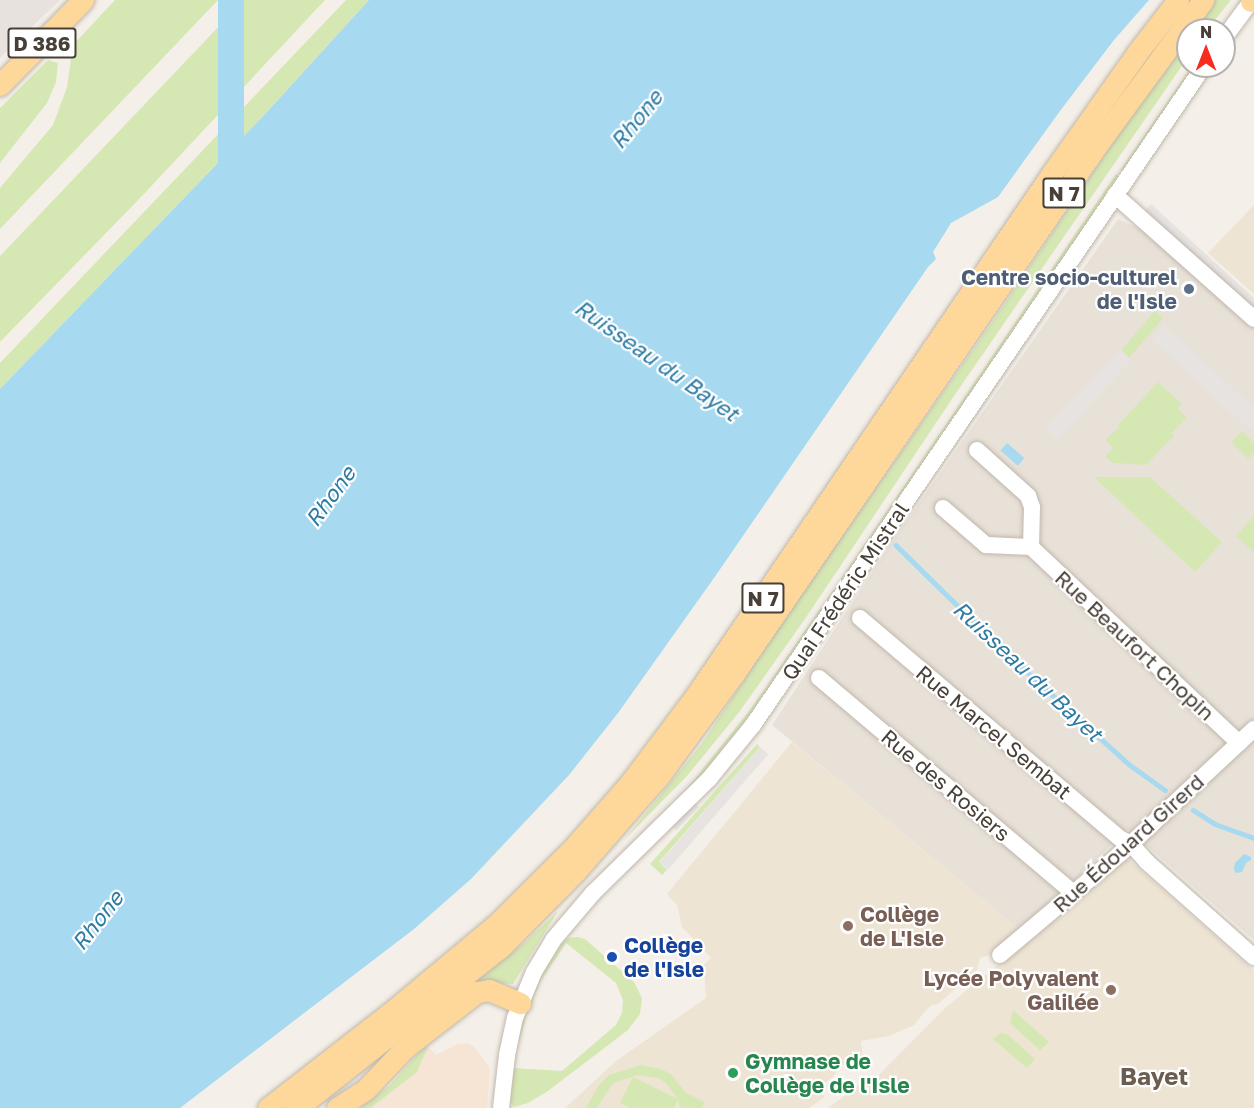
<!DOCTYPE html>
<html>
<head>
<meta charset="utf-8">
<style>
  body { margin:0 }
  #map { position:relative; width:1254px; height:1108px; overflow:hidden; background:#f4f0e9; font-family:"Golos Text",sans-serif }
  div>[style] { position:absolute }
  .residential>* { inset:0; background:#e8e1d8 }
  .commercial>* { inset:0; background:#f6e5d5 }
  .industrial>* { inset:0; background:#e7e2de }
  .education>* { inset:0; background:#ede4d4 }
  .green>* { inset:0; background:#d5e8b3; transform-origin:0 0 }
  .parking>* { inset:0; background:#e6e3e1; transform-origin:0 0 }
  .water>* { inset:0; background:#a7d9f0; transform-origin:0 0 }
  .stream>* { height:4.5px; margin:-2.25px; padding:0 2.25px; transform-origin:2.25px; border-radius:2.25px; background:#a7d9f0 }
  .roads { filter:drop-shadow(0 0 2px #c0b7ac) drop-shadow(0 0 2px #c0b7ac) }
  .minor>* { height:16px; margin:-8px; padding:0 8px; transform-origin:8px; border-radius:8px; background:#fff }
  .major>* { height:21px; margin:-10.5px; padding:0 10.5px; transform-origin:10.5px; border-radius:10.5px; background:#fdd89a }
  .dots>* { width:16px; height:16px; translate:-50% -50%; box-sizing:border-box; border:3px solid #fff; border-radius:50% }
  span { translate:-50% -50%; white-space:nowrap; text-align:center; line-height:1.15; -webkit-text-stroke:4.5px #fff; paint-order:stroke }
  .shield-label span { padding:2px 4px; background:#fff; border:2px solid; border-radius:4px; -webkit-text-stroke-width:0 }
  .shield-label { font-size:20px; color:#484038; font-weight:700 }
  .service-label { font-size:21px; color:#4e5e75; font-weight:700 }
  .right { translate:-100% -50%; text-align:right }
  .street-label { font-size:21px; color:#484038 }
  .education-label { font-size:21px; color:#785e54; font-weight:700 }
  .left { translate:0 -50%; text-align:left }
  .transit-label { font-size:21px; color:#164399; font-weight:700 }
  .leisure-label { font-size:21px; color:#27864d; font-weight:700 }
  .water-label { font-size:22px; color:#2e7ca4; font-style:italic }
  .quarter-label { font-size:24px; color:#6b5d4f; font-weight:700 }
  .north { position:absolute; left:1176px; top:18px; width:60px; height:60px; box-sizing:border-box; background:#fff; border:2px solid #b6b3af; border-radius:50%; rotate:0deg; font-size:16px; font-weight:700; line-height:24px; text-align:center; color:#484038 }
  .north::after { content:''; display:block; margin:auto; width:21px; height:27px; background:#f72b1e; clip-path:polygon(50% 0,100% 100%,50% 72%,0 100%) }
</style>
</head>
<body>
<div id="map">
  <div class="residential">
    <i style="clip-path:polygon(1118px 219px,1153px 235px,1254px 326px,1254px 940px,1128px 829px,1021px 931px,772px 725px,894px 539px)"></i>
  </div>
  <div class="commercial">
    <i style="clip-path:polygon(467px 1043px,474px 1047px,490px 1068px,487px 1108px,371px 1108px,417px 1072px,428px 1047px,436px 1055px,457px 1044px)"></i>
  </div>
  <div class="industrial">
    <i style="clip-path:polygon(0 0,60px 0,0 58px)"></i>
  </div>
  <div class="education">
    <i style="clip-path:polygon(1254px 205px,1254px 294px,1208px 253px)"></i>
    <i style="clip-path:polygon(792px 742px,1021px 931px,993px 954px,980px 958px,977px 970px,938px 1004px,930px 1006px,914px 1025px,889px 1036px,861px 1041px,863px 1063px,842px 1065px,833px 1077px,816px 1089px,825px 1097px,809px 1108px,565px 1108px,616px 1061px,706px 998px,704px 965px,711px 958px,682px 927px,677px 905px,667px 894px)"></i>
    <i style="clip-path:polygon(1127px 858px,1254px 971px,1254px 1108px,828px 1108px,865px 1081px,874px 1080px,944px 1009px)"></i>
  </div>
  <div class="green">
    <i style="clip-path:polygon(115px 0,218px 0,0 229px,0 188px,53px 125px,67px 87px,73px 45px)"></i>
    <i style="clip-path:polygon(244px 0,325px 0,143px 195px,0 342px,0 256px)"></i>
    <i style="clip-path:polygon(346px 0,369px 0,267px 112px,0 389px,0 363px)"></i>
    <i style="clip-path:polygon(1209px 0,1231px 0,1207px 30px,1188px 30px)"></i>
    <i style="clip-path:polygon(1188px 31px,1188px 57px,956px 393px,805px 619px,740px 711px,687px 776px,624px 840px,700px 746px,790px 611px,997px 315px)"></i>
    <i style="clip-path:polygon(48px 60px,58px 63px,56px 82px,47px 103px,0 163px,0 108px)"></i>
    <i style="clip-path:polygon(1192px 66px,1195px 66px,1124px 170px,1121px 169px)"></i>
    <i style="clip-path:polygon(1116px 174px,1120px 177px,840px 585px,838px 583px)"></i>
    <i style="left:1155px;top:311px;width:11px;height:52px;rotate:41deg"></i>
    <i style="clip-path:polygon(1158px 382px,1182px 404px,1178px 409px,1187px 417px,1172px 433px,1174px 436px,1146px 465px,1113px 463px,1105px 457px,1113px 448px,1105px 440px,1120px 427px,1118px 425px)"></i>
    <i style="clip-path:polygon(1242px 431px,1254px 443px,1254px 453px,1248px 459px,1231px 442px)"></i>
    <i style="clip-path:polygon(1094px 477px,1150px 477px,1222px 542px,1195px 572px)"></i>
    <i style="clip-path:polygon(1254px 516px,1254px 553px,1236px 536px)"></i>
    <i style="clip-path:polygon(833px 590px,835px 591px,758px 704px,712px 764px,676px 802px,750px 710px)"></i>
    <i style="clip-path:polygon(757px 744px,760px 747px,659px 862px,667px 870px,662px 875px,650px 864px)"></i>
    <i style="clip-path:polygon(558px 911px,513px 984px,497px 983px,443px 1006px,523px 944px)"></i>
    <i style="clip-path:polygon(578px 937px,585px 939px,634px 982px,642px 998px,640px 1014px,628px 1030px,548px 1091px,528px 1103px,514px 1107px,509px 1101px,513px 1068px,562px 1071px,616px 1025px,622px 1013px,623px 1000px,616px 983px,566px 943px,540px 982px,527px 1014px,519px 1042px,517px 1041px,522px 1019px,545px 969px,562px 943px,568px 938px)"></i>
    <i style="clip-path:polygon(1013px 1010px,1049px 1042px,1040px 1050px,1010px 1023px)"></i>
    <i style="clip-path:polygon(1001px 1033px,1007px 1034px,1035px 1059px,1027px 1068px,993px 1039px)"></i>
    <i style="clip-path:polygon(428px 1047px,417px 1072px,371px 1108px,360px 1108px,390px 1085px,422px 1049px)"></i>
    <i style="clip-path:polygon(641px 1065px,661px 1069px,671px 1074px,686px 1093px,705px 1102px,702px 1108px,680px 1108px,678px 1100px,674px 1108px,631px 1108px,620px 1103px,633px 1077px,678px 1099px,666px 1083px,658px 1078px,638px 1075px,613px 1083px,597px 1108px,586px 1108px,599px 1085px,609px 1075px)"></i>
  </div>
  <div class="parking">
    <i style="clip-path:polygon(1151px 204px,1254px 298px,1254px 313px,1143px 213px)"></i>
    <i style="clip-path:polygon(1164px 325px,1254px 408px,1254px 433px,1151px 339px)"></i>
    <i style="left:1120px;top:349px;width:16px;height:109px;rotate:43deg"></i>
    <i style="left:760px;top:747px;width:11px;height:153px;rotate:41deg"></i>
    <i style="left:695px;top:803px;width:6px;height:33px;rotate:45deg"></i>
  </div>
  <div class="water">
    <i style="left:218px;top:0;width:26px;height:316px"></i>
    <i style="clip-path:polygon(369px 0,1149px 0,1114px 40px,1060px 111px,998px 197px,951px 223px,933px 252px,936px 259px,928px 267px,714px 578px,618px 713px,569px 775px,471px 879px,414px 929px,180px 1108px,0 1108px,0 389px,267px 112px)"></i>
    <i style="left:1007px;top:443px;width:23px;height:10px;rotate:41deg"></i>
    <i style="clip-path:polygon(1244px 854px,1251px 857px,1251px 860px,1246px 863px,1242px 872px,1236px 873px,1234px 870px,1235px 863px)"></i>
  </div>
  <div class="stream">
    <i style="left:896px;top:545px;width:154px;rotate:44.5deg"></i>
    <i style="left:1006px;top:653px;width:167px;rotate:42.1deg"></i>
    <i style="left:1130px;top:765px;width:43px;rotate:35.5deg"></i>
    <i style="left:1193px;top:810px;width:26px;rotate:32deg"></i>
    <i style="left:1215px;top:824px;width:41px;rotate:19.7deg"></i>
  </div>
  <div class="roads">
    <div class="minor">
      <i style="left:1224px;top:38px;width:47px;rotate:-53.6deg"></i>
      <i style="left:1115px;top:195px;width:186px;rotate:41.7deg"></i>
      <i style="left:977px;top:450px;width:69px;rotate:42deg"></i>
      <i style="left:1028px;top:496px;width:12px;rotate:70deg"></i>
      <i style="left:1032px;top:507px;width:40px;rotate:91.4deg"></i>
      <i style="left:943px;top:508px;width:57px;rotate:40.7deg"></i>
      <i style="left:986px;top:545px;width:45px;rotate:2.5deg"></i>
      <i style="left:1031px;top:547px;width:286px;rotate:43.3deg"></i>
      <i style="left:860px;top:618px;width:342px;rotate:40.3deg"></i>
      <i style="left:1121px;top:839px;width:10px;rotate:24deg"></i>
      <i style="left:1130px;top:843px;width:25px;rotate:48deg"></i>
      <i style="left:1147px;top:862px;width:143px;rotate:41.6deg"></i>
      <i style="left:819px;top:678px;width:331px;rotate:40.2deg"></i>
      <i style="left:1000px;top:955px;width:158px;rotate:-40.1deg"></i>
      <i style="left:1121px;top:853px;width:182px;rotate:-43deg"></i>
      <i style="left:501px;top:1108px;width:53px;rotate:-83.5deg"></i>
      <i style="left:507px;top:1055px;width:38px;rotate:-78deg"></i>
      <i style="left:515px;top:1018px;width:50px;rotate:-67.6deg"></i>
      <i style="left:534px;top:972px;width:37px;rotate:-59deg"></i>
      <i style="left:553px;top:940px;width:62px;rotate:-49.6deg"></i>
      <i style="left:593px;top:893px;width:163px;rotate:-44.5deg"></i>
      <i style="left:709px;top:779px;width:70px;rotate:-50.8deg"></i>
      <i style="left:753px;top:725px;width:799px;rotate:-55.61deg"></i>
    </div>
    <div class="major">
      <i style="left:1251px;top:0;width:1px;rotate:90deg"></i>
      <i style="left:0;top:85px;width:119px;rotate:-45.7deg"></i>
      <i style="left:268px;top:1108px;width:155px;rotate:-37.9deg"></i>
      <i style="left:390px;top:1013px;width:139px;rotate:-39.8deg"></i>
      <i style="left:497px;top:924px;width:112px;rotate:-45deg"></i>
      <i style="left:576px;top:845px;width:84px;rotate:-48.9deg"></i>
      <i style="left:631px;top:782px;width:110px;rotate:-53.1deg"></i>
      <i style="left:697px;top:694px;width:635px;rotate:-55.71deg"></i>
      <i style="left:1055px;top:169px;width:142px;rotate:-54.7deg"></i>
      <i style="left:1137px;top:53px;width:67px;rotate:-52.3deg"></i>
      <i style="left:297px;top:1108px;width:260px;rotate:-38.3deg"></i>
      <i style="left:501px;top:947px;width:107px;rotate:-45.4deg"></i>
      <i style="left:576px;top:871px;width:126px;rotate:-48.9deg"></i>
      <i style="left:659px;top:776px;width:129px;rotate:-53.8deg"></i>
      <i style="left:735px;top:672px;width:639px;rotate:-55.51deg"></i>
      <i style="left:1097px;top:145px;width:180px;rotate:-53.8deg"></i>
      <i style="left:337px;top:1108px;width:33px;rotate:-33deg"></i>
      <i style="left:365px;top:1090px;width:59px;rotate:-46.4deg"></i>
      <i style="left:406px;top:1047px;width:90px;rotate:-37.8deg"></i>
      <i style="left:477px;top:992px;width:12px;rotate:-9deg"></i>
      <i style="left:489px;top:990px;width:34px;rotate:23deg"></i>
    </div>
  </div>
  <div class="dots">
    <i style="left:1189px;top:289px;background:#5c6f8a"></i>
    <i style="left:848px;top:926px;background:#8d6e63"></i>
    <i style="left:612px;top:957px;background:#1a4fb4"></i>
    <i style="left:1111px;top:990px;background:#8d6e63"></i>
    <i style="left:733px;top:1073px;background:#2e9e5b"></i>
  </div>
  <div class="shield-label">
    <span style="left:42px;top:43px">D 386</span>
    <span style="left:1064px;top:193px">N 7</span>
    <span style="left:763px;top:598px">N 7</span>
  </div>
  <div class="service-label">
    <span class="right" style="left:1177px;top:289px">Centre socio-culturel<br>de l'Isle</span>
  </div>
  <div class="street-label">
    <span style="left:845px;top:591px;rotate:-56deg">Quai Frédéric Mistral</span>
    <span style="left:1135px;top:645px;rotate:43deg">Rue Beaufort Chopin</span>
    <span style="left:994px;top:732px;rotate:40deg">Rue Marcel Sembat</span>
    <span style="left:946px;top:785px;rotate:40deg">Rue des Rosiers</span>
    <span style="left:1128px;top:843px;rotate:-42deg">Rue Édouard Girerd</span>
  </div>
  <div class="education-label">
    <span class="left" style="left:860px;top:926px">Collège<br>de L'Isle</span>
    <span class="right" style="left:1099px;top:990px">Lycée Polyvalent<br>Galilée</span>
  </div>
  <div class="transit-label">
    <span class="left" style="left:624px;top:957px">Collège<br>de l'Isle</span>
  </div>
  <div class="leisure-label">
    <span class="left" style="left:745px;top:1073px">Gymnase de<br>Collège de l'Isle</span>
  </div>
  <div class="water-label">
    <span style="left:636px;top:119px;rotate:-51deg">Rhone</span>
    <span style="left:657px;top:360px;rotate:35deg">Ruisseau du Bayet</span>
    <span style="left:330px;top:496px;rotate:-54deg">Rhone</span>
    <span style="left:1028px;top:671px;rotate:43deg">Ruisseau du Bayet</span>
    <span style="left:97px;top:920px;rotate:-52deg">Rhone</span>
  </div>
  <div class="quarter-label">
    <span style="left:1154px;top:1076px">Bayet</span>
  </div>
  <div class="north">N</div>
</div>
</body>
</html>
